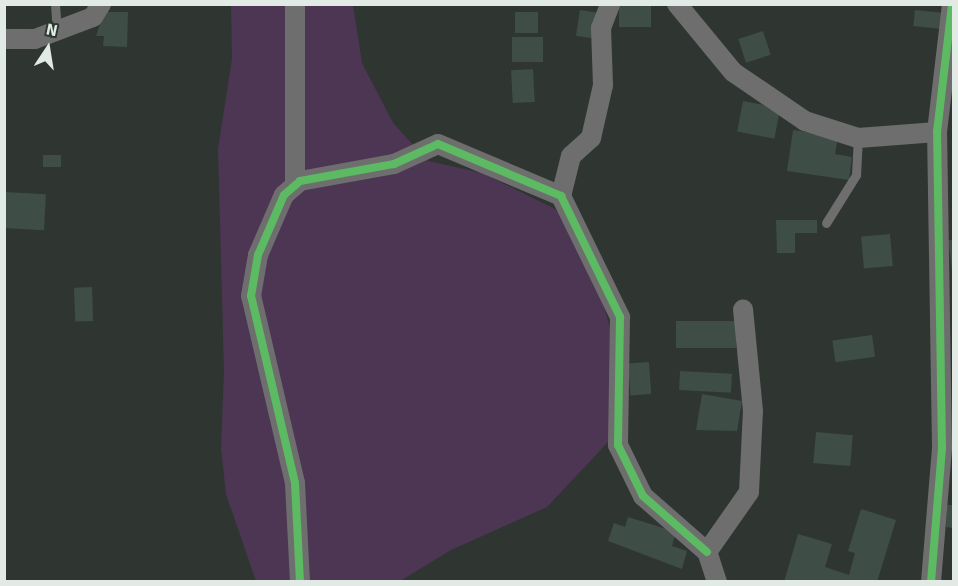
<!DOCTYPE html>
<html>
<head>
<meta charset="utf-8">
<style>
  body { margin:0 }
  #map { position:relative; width:958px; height:586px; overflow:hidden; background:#2f3632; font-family:Signika,sans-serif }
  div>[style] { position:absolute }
  .green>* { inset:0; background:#4c3653 }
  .building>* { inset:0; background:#3e4d45; transform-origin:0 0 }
  .lane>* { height:9px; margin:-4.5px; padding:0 4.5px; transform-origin:4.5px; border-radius:4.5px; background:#6f6e6f }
  .street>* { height:20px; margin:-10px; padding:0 10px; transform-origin:10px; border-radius:10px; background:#6f6e6f }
  .cycleway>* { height:8px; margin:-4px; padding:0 4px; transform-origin:4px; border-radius:4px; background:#5cba63 }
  span { translate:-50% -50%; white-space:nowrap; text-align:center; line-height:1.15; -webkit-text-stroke:4.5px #2c3931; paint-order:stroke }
  .frame { position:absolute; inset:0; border:6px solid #e2eae5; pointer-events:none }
  .north { position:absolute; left:18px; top:18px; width:60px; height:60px; -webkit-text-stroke:4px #2c3931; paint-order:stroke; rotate:12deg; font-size:16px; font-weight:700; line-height:24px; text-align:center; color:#e2eae5 }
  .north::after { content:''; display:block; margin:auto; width:21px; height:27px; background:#e2eae5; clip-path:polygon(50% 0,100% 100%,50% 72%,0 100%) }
</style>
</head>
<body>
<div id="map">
  <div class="green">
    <i style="clip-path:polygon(231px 5px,353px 5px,362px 63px,393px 123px,428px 161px,482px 173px,555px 209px,571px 228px,600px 291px,612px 336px,610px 440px,547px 507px,451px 550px,400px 581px,256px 581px,226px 494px,221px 448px,224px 371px,218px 149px,232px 59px)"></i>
  </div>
  <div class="building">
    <i style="left:619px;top:4px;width:32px;height:23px"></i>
    <i style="left:580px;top:10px;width:18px;height:26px;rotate:9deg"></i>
    <i style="left:915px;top:10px;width:27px;height:16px;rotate:6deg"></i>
    <i style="clip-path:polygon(104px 12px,128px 12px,127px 47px,103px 46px,104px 36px,96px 36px)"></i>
    <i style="left:515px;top:12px;width:23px;height:21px"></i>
    <i style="left:763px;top:31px;width:25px;height:26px;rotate:72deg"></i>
    <i style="left:512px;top:37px;width:31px;height:25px"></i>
    <i style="left:533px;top:69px;width:33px;height:22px;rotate:87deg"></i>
    <i style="left:743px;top:101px;width:38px;height:31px;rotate:11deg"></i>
    <i style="clip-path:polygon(793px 130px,838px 136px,835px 154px,852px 157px,849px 180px,787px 171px)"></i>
    <i style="left:43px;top:155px;width:18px;height:12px"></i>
    <i style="left:4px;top:192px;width:42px;height:36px;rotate:3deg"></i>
    <i style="clip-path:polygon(776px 220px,817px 220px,817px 233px,795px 233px,795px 253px,777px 253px)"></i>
    <i style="left:890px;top:234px;width:32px;height:29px;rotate:85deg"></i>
    <i style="clip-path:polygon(948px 240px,954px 240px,954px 270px,952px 271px)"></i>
    <i style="left:92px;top:287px;width:34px;height:18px;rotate:88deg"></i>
    <i style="left:676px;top:321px;width:60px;height:27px"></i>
    <i style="left:872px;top:335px;width:22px;height:40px;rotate:82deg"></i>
    <i style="left:649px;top:362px;width:32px;height:21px;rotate:86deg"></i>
    <i style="left:680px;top:371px;width:52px;height:19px;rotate:3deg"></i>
    <i style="clip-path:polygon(702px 394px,742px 401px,737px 431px,696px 430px)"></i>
    <i style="left:816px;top:432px;width:37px;height:31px;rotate:5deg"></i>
    <i style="clip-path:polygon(947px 505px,954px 505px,954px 528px,946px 527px)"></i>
    <i style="clip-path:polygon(861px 509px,896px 520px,877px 582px,784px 582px,798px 534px,832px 544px,825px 567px,849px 575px,855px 553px,848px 551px)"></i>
    <i style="clip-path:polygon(628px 517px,676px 532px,672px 546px,687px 551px,682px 569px,608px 541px,614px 523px,625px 527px)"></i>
  </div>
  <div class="lane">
    <i style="left:55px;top:4px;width:27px;rotate:86deg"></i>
    <i style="left:826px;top:223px;width:57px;rotate:-58deg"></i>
    <i style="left:856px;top:175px;width:37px;rotate:-87deg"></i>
  </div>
  <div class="street">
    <i style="left:295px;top:4px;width:181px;rotate:90deg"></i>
    <i style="left:677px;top:4px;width:88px;rotate:50.5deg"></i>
    <i style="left:733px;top:72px;width:87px;rotate:34.2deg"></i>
    <i style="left:805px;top:121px;width:56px;rotate:17.8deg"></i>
    <i style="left:858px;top:138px;width:79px;rotate:-4.3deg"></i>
    <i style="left:4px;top:39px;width:31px"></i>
    <i style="left:35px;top:39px;width:62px;rotate:-20.8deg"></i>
    <i style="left:93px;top:17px;width:15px;rotate:-58deg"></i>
    <i style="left:561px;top:196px;width:41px;rotate:-76deg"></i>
    <i style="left:571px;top:156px;width:27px;rotate:-42deg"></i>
    <i style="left:591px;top:138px;width:54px;rotate:-77.2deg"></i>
    <i style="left:603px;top:85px;width:57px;rotate:-92deg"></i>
    <i style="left:601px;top:28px;width:26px;rotate:-69deg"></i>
    <i style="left:300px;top:582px;width:99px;rotate:-92.9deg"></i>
    <i style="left:295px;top:483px;width:192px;rotate:-103.2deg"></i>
    <i style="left:251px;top:296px;width:42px;rotate:-80.3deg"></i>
    <i style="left:258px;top:255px;width:65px;rotate:-66.6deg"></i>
    <i style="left:284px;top:195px;width:21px;rotate:-41deg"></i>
    <i style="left:300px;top:181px;width:96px;rotate:-10.3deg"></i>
    <i style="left:394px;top:164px;width:48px;rotate:-24.4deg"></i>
    <i style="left:438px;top:144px;width:134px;rotate:22.9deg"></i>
    <i style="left:561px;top:196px;width:135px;rotate:64deg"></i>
    <i style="left:620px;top:317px;width:128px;rotate:90.9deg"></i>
    <i style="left:618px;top:445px;width:57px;rotate:63.9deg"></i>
    <i style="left:643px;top:496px;width:85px;rotate:41.2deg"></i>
    <i style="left:717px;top:582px;width:32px;rotate:-108deg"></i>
    <i style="left:707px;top:552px;width:73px;rotate:-55deg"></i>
    <i style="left:749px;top:492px;width:81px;rotate:-87.2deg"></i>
    <i style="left:753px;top:411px;width:102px;rotate:-95.6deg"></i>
    <i style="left:931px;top:582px;width:135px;rotate:-85.3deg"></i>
    <i style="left:942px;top:447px;width:315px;rotate:-90.9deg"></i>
    <i style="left:937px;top:132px;width:129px;rotate:-83.3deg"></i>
  </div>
  <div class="cycleway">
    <i style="left:300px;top:582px;width:99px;rotate:-92.9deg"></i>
    <i style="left:295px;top:483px;width:192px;rotate:-103.2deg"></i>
    <i style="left:251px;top:296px;width:42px;rotate:-80.3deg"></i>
    <i style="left:258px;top:255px;width:65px;rotate:-66.6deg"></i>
    <i style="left:284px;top:195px;width:21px;rotate:-41deg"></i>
    <i style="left:300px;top:181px;width:96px;rotate:-10.3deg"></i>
    <i style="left:394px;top:164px;width:48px;rotate:-24.4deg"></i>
    <i style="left:438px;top:144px;width:134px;rotate:22.9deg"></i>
    <i style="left:561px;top:196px;width:135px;rotate:64deg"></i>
    <i style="left:620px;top:317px;width:128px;rotate:90.9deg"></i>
    <i style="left:618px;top:445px;width:57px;rotate:63.9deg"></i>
    <i style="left:643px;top:496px;width:85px;rotate:41.2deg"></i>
    <i style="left:931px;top:582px;width:135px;rotate:-85.3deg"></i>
    <i style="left:942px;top:447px;width:315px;rotate:-90.9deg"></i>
    <i style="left:937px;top:132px;width:129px;rotate:-83.3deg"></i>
  </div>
  <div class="frame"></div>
  <div class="north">N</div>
</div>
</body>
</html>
